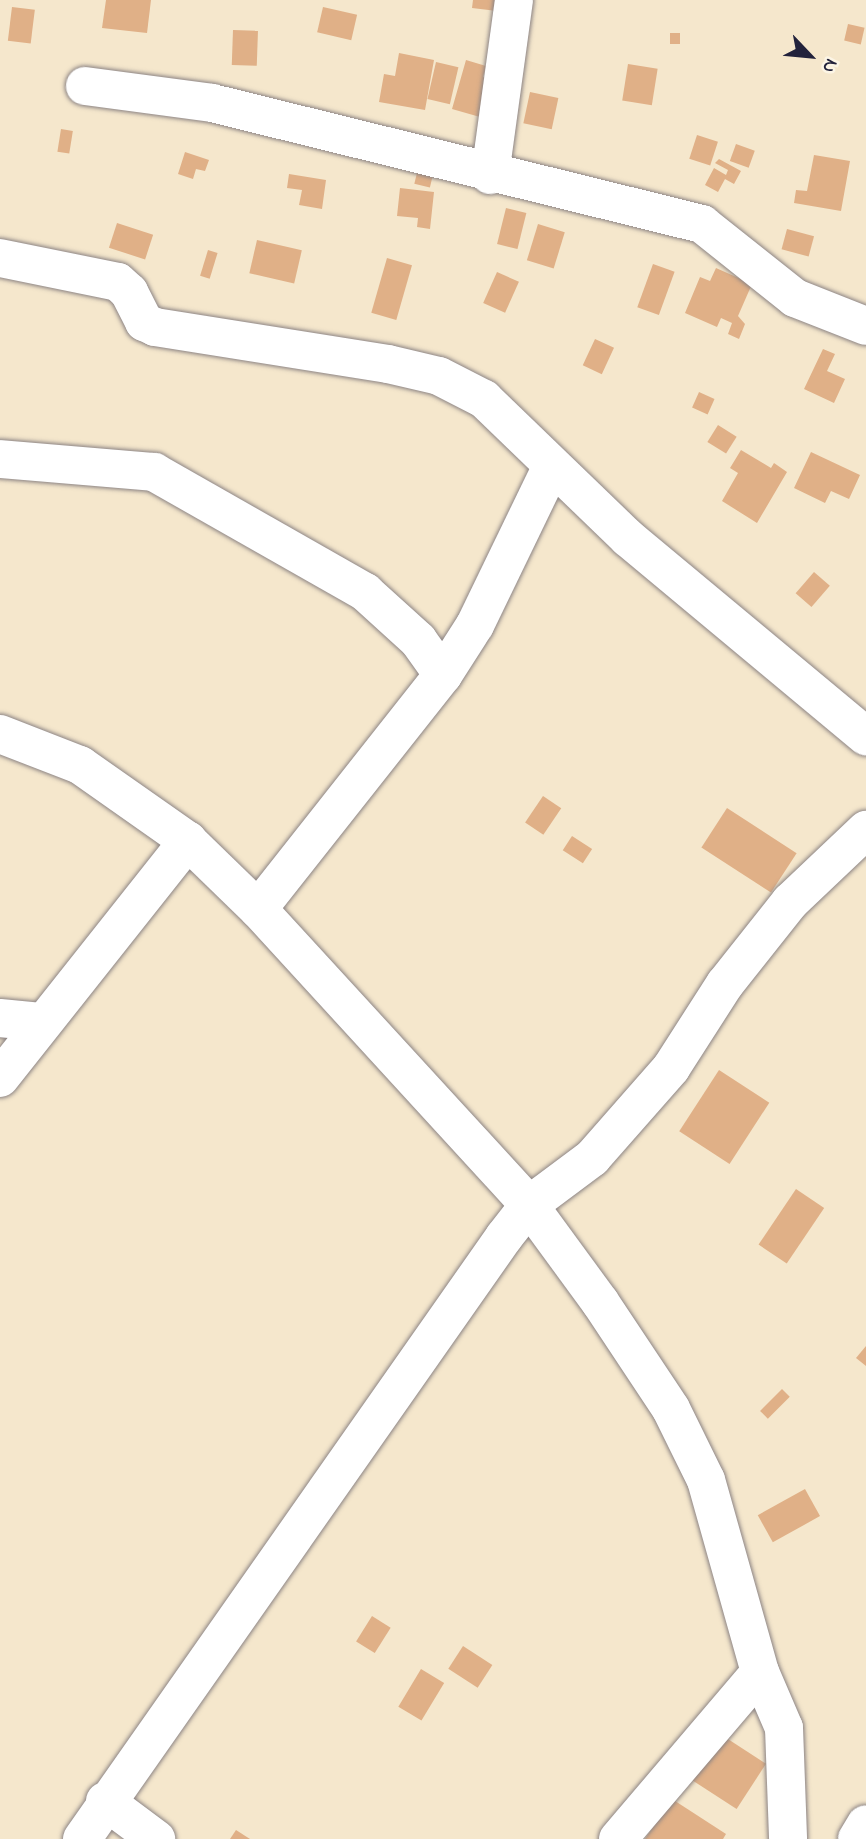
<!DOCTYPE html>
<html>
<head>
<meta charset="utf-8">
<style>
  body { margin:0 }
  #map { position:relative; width:866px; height:1839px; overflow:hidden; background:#f5e7cc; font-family:"Indie Flower",sans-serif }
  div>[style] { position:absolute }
  .building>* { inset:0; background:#e0b087; transform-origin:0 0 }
  .roads { filter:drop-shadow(0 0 2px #8c8484) drop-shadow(0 0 2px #8c8484) }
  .minor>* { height:38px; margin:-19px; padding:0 19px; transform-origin:19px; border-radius:19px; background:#fff }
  span { translate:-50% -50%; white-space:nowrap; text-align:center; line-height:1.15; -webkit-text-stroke:5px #fcf5e5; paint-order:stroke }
  .north { position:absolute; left:775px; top:21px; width:70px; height:70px; -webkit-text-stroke:5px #fcf5e5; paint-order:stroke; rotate:116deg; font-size:19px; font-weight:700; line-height:28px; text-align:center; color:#22223b }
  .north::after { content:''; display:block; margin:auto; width:24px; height:32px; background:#22223b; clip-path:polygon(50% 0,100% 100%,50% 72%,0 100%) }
</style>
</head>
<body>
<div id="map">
  <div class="building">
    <i style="clip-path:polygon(106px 0,151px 0,147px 33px,102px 28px)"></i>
    <i style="clip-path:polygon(473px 0,498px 0,497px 11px,472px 8px)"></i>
    <i style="left:12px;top:7px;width:23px;height:34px;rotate:7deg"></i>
    <i style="left:323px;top:7px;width:35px;height:26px;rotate:13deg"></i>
    <i style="left:848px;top:24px;width:17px;height:17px;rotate:13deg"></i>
    <i style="left:233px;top:30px;width:25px;height:35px;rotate:2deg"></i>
    <i style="left:670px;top:33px;width:10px;height:11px"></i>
    <i style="clip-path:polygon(399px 53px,434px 60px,425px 110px,379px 102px,384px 74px,395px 76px)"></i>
    <i style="clip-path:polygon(466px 60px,486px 66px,483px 77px,491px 79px,480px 117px,452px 109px)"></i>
    <i style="left:436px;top:62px;width:23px;height:38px;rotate:13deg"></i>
    <i style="left:628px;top:64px;width:30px;height:37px;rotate:9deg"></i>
    <i style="left:530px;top:92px;width:29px;height:32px;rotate:12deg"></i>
    <i style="left:61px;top:129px;width:12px;height:23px;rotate:9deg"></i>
    <i style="left:697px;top:135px;width:22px;height:25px;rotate:18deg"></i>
    <i style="left:736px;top:144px;width:20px;height:18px;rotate:20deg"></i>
    <i style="clip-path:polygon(185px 152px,209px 160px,205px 171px,196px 169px,193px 179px,178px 174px)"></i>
    <i style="clip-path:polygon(814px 155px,850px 161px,841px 211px,794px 203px,796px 190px,807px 191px)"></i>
    <i style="clip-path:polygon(719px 159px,741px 171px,734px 184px,725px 179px,718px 192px,705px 185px,714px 168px,726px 175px,728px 170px,715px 163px)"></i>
    <i style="left:417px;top:173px;width:16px;height:11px;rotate:14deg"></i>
    <i style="clip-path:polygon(289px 174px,326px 180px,322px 209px,299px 205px,302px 190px,287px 188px)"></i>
    <i style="clip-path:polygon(400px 188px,434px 192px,430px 229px,417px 227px,418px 218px,397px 216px)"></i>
    <i style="left:506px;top:208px;width:21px;height:37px;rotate:14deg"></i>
    <i style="left:117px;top:223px;width:38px;height:26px;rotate:18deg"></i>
    <i style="left:538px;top:224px;width:28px;height:38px;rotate:17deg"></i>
    <i style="left:787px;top:229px;width:28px;height:21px;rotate:15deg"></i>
    <i style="left:257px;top:240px;width:46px;height:34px;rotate:13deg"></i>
    <i style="left:208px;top:250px;width:10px;height:27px;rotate:17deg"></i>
    <i style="left:387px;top:258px;width:26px;height:57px;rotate:16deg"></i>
    <i style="left:653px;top:264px;width:23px;height:46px;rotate:20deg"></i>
    <i style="clip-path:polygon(716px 268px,752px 284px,738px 316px,745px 324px,739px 339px,728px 334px,732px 323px,721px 318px,717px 327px,685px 313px,700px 277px,710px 281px)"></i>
    <i style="left:497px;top:272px;width:24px;height:34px;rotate:24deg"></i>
    <i style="left:595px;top:339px;width:21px;height:29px;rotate:25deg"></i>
    <i style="clip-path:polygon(823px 349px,835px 354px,827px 371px,845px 379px,834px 403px,804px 389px)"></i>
    <i style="left:699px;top:392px;width:17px;height:17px;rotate:24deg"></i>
    <i style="left:718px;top:425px;width:22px;height:20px;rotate:32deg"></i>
    <i style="clip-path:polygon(741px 450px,771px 468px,774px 463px,787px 472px,757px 523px,722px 501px,738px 473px,730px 468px)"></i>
    <i style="clip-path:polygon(811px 452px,860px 475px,849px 499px,831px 491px,825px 503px,794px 488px)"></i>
    <i style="left:814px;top:572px;width:21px;height:28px;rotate:41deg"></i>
    <i style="left:543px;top:796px;width:22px;height:32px;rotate:34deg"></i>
    <i style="left:727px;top:808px;width:83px;height:47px;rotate:33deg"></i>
    <i style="left:572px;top:836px;width:24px;height:17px;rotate:33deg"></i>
    <i style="left:719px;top:1070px;width:60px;height:73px;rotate:33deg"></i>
    <i style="left:796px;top:1189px;width:34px;height:67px;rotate:34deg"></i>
    <i style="clip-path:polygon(866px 1346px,866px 1366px,856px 1358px)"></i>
    <i style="left:782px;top:1389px;width:11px;height:31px;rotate:45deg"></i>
    <i style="left:805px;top:1489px;width:31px;height:54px;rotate:61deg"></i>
    <i style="left:372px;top:1616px;width:22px;height:30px;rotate:32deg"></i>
    <i style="left:463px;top:1646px;width:35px;height:27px;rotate:33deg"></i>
    <i style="left:421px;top:1669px;width:27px;height:44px;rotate:31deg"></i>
    <i style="left:714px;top:1730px;width:62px;height:54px;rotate:33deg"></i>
    <i style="clip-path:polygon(672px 1799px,726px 1834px,723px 1839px,645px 1839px)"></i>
    <i style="clip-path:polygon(236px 1830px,250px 1839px,230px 1839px)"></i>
  </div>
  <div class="roads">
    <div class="minor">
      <i style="left:85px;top:86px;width:128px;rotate:7.6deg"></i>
      <i style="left:212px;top:103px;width:505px;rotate:13.87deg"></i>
      <i style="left:702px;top:224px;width:119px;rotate:38.5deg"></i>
      <i style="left:795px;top:298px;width:76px;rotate:21.5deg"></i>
      <i style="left:490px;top:175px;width:177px;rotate:-82.2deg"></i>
      <i style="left:0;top:258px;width:120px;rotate:11.5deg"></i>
      <i style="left:118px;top:282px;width:15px;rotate:42deg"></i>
      <i style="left:129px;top:292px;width:34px;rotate:63deg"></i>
      <i style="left:144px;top:322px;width:12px;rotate:24deg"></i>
      <i style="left:155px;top:327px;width:236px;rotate:9deg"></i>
      <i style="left:388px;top:364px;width:52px;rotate:13.2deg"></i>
      <i style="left:439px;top:376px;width:51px;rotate:27.1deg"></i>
      <i style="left:484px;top:399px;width:200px;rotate:44deg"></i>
      <i style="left:628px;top:538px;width:310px;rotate:39.8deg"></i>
      <i style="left:0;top:459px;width:155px;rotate:4.8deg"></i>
      <i style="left:154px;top:472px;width:243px;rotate:29.6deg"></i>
      <i style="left:365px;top:592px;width:72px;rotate:42.2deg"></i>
      <i style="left:418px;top:640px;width:43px;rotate:54.5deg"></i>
      <i style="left:0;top:734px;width:86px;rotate:21.2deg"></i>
      <i style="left:80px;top:765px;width:132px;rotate:35.1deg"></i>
      <i style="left:188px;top:841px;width:98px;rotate:44.2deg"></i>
      <i style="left:258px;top:909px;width:401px;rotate:47.5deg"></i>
      <i style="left:529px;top:1205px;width:120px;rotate:53.8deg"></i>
      <i style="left:600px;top:1302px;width:128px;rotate:56.4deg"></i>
      <i style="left:671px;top:1409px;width:79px;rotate:63.8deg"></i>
      <i style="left:706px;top:1480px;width:199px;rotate:74.3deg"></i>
      <i style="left:760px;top:1672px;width:61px;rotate:66.8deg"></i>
      <i style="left:784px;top:1728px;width:111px;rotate:87.9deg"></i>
      <i style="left:258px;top:909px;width:298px;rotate:-51.7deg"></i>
      <i style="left:443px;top:675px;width:59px;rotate:-57.4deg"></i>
      <i style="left:475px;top:625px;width:174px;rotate:-64.2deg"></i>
      <i style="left:0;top:1018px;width:41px;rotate:5.6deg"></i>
      <i style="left:0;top:1078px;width:303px;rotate:-51.6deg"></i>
      <i style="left:105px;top:1801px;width:64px;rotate:36.7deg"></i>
      <i style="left:82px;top:1839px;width:735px;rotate:-54.97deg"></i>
      <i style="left:504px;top:1237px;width:41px;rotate:-52deg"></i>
      <i style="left:529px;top:1205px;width:79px;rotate:-36.7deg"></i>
      <i style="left:592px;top:1158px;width:120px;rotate:-48.7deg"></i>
      <i style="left:671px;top:1068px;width:100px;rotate:-57.3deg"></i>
      <i style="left:725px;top:984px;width:105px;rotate:-51.6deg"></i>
      <i style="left:790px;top:902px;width:105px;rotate:-43.5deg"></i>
      <i style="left:618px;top:1839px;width:219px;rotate:-49.6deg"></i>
      <i style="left:857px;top:1839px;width:17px;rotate:-59deg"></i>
    </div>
  </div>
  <div class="north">N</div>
</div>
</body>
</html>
